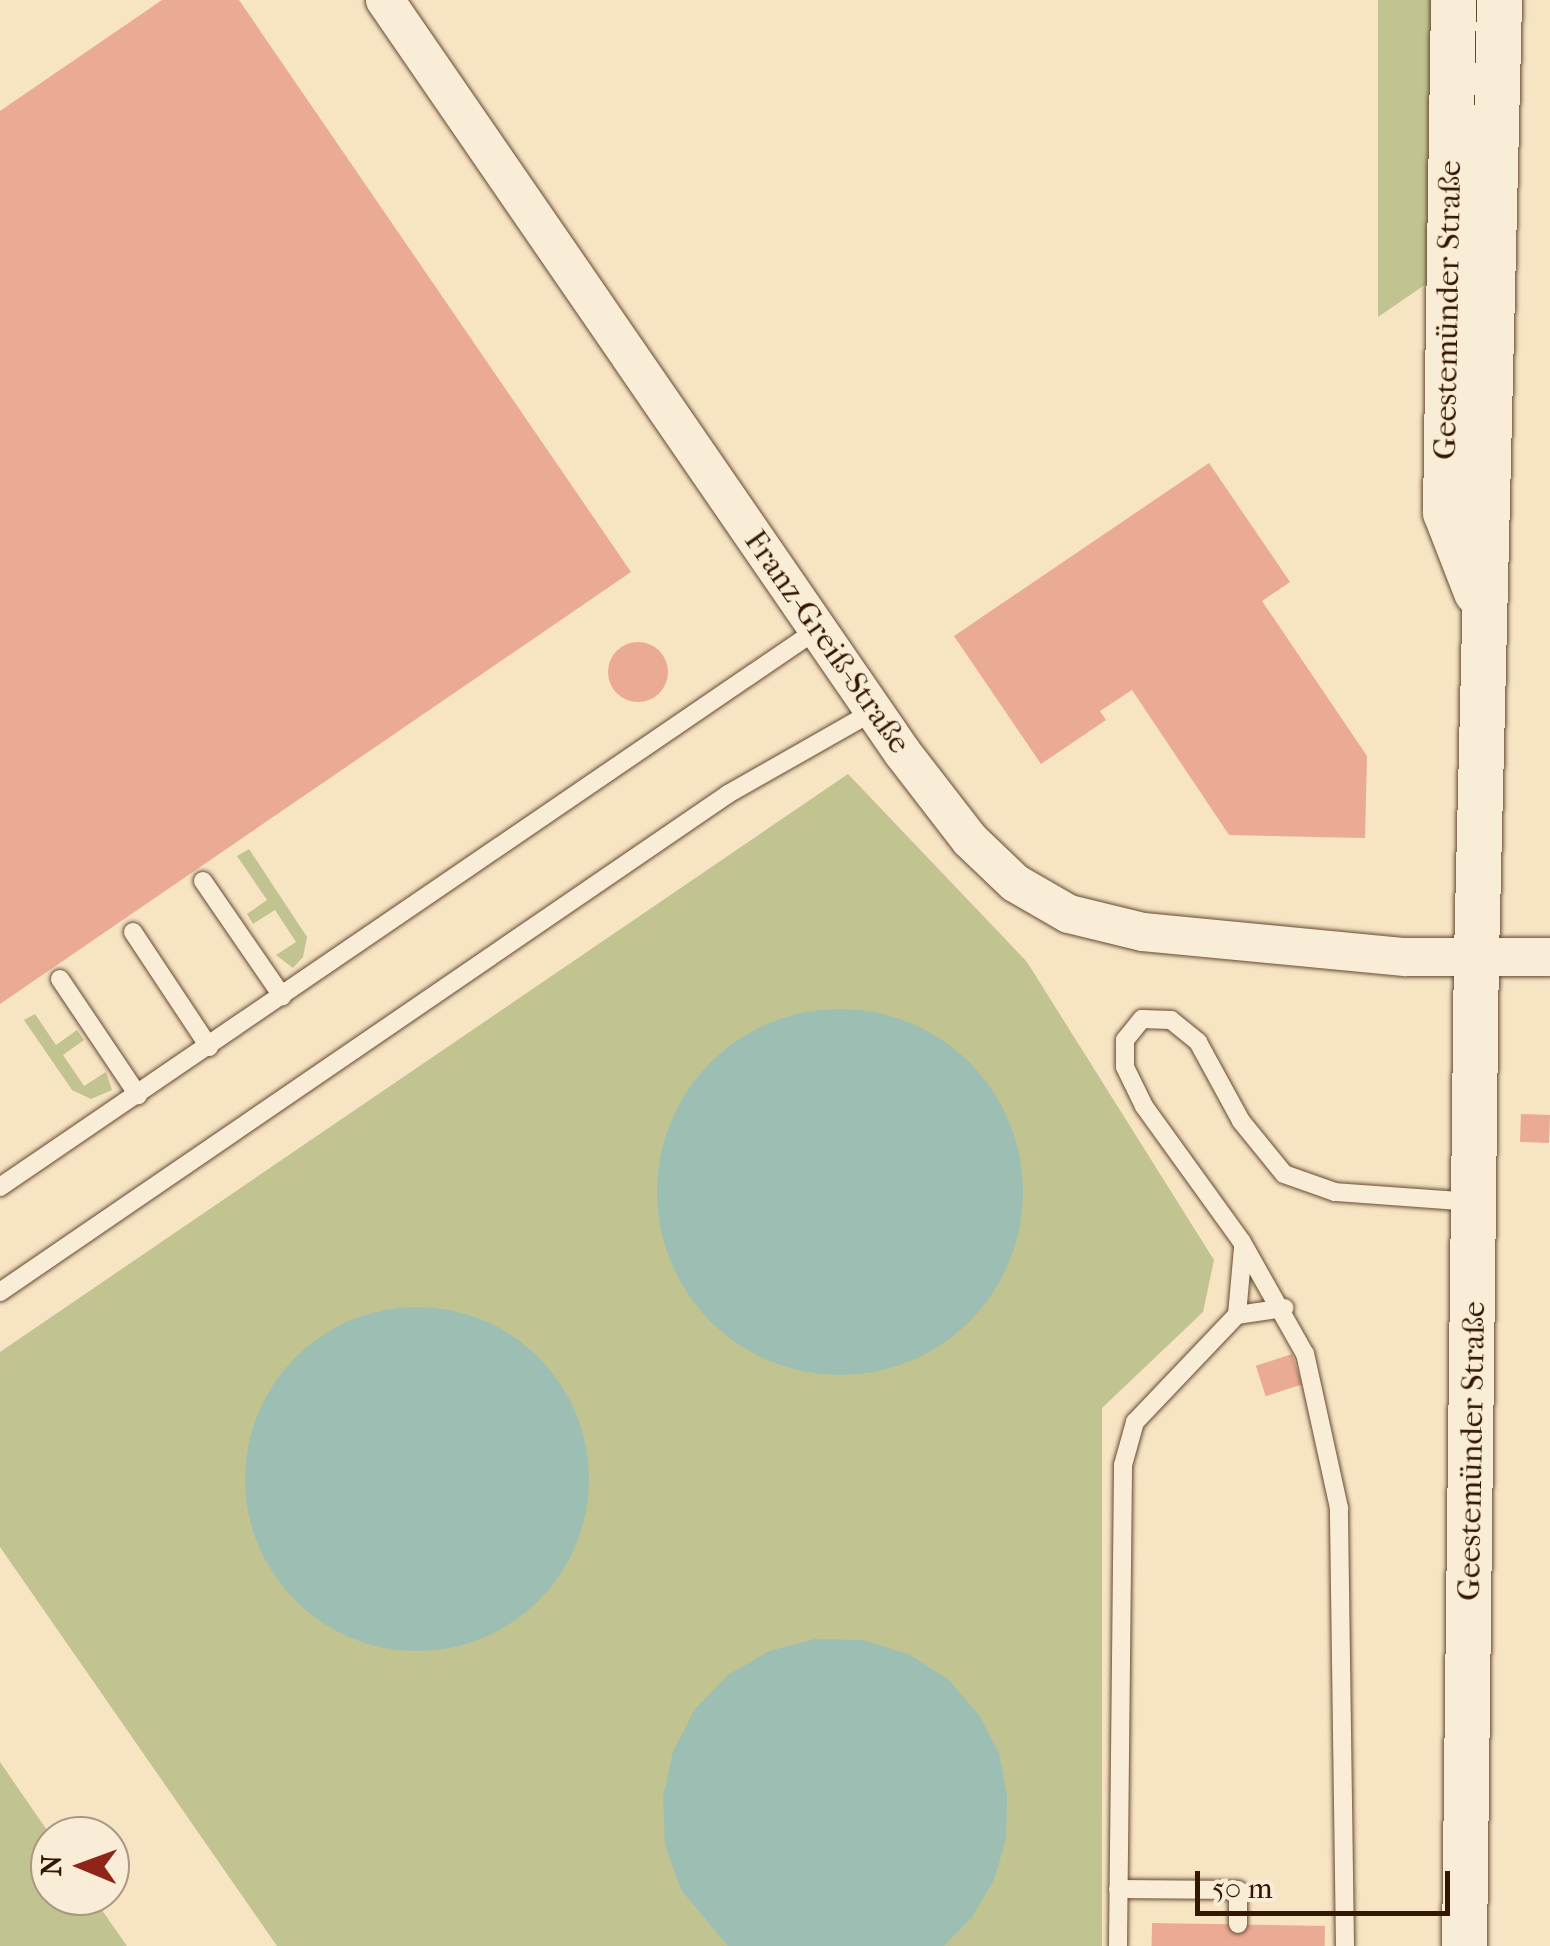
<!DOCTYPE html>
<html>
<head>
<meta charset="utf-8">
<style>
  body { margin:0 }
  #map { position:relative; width:1550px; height:1946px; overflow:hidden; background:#f7e4c3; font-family:"IM FELL French Canon",serif }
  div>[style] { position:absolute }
  .green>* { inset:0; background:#c1c391 }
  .water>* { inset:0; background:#9dbfb3 }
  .round { border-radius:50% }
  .building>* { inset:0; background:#eaaa93; transform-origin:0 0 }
  .roads { filter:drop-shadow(0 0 2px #654a32) drop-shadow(0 0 2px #654a32) }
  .service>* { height:18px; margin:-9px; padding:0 9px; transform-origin:9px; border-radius:9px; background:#faedd8 }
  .minor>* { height:38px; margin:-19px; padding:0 19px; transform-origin:19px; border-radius:19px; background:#faedd8 }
  .tertiary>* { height:45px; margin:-22.5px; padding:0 22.5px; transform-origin:22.5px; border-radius:22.5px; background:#faedd8 }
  span { translate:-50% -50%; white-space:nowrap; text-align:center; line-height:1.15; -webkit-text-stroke:10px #faedd8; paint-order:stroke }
  .street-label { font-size:32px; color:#341702 }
  .north { position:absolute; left:30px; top:1816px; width:100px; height:100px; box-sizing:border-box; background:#faedd8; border:2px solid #ab9782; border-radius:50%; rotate:271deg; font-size:28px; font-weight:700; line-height:40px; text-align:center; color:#341702 }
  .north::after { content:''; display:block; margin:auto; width:35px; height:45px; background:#8f2418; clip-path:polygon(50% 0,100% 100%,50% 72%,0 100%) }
  .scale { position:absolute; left:1195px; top:1871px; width:255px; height:45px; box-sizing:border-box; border:5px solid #341702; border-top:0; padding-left:12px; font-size:30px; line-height:35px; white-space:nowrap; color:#341702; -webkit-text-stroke:8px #faedd8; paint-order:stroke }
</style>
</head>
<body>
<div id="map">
  <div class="green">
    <i style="clip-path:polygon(1378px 0,1440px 0,1429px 282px,1378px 317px)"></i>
    <i style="clip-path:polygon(848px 774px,1027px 962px,1214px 1260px,1203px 1312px,1102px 1408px,1102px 1946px,277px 1946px,0 1547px,0 1352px)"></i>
    <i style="clip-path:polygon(249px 849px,307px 937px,303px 957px,293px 968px,276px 955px,296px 942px,275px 910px,253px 924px,247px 914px,267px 900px,237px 856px)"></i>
    <i style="clip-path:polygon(35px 1014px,56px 1045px,77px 1030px,84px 1040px,63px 1055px,84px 1086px,106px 1072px,112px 1090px,91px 1099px,72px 1090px,24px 1020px)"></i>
    <i style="clip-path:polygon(0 1762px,51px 1836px,50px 1896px,92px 1896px,127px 1946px,0 1946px)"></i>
  </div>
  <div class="water">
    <i class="round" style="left:657px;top:1009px;width:366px;height:366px"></i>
    <i class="round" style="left:245px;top:1307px;width:344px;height:344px"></i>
    <i style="clip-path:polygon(815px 1639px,863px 1640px,908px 1654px,948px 1679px,979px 1715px,999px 1753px,1007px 1795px,1006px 1839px,994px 1880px,972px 1917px,944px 1946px,728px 1946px,681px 1890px,665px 1845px,663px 1797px,673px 1751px,695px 1709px,728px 1675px,769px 1651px)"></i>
  </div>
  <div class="building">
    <i style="clip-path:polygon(162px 0,239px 0,631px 572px,0 1004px,0 111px)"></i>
    <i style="clip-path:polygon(1209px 463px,1290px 582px,1262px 601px,1367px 756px,1365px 838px,1229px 835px,1132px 690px,1100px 711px,1106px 720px,1041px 764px,954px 636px)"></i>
    <i class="round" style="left:608px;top:642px;width:60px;height:60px"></i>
    <i style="left:1521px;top:1114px;width:29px;height:28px;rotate:2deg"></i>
    <i style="left:1292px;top:1354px;width:32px;height:38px;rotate:72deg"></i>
    <i style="left:1152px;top:1923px;width:173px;height:23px;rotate:1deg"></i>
  </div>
  <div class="roads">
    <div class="service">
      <i style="left:203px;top:881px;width:140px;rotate:55.5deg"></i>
      <i style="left:133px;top:932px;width:138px;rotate:56.5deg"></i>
      <i style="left:60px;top:979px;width:140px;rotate:56.1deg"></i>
      <i style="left:0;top:1187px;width:990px;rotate:-34.3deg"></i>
      <i style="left:0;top:1292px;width:882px;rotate:-34.37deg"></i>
      <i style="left:728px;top:794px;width:168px;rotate:-29.6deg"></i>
      <i style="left:1237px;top:1315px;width:48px;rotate:-8.5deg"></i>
      <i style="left:1118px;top:1889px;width:120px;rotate:0.5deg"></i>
      <i style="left:1238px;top:1890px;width:34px;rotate:90deg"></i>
      <i style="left:1118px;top:1946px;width:481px;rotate:-89.4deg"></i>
      <i style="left:1123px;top:1465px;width:45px;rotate:-74.4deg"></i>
      <i style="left:1135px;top:1422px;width:148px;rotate:-46.4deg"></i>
      <i style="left:1237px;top:1315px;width:67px;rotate:-84.9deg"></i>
      <i style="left:1345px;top:1946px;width:438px;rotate:-90.8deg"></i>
      <i style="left:1339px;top:1508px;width:158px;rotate:-102.4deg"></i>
      <i style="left:1305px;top:1354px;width:129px;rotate:-119.4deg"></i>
      <i style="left:1242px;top:1242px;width:168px;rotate:-125.8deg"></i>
      <i style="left:1144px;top:1106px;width:43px;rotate:-116deg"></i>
      <i style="left:1125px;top:1067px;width:27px;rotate:-90deg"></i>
      <i style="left:1125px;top:1040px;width:27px;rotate:-51deg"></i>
      <i style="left:1142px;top:1019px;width:29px;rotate:2deg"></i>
      <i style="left:1171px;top:1020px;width:35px;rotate:39deg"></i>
      <i style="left:1198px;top:1042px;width:90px;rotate:61.4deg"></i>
      <i style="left:1241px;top:1121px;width:68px;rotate:50.9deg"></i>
      <i style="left:1284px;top:1174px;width:54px;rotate:19.4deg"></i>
      <i style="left:1335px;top:1192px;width:140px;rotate:4.1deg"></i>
    </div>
    <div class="minor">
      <i style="left:385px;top:0;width:913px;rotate:55.49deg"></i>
      <i style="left:902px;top:752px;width:111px;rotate:52.3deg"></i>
      <i style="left:970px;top:840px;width:62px;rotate:43.7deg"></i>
      <i style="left:1015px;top:883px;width:62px;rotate:29.9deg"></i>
      <i style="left:1069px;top:914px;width:76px;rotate:13.7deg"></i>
      <i style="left:1143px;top:932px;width:263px;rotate:5.5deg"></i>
      <i style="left:1405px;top:957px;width:145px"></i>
    </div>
    <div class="tertiary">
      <i style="left:1453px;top:0;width:512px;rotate:90.9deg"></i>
      <i style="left:1445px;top:512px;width:86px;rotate:68.8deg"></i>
      <i style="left:1464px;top:1946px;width:990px;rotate:-89.31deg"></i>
      <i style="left:1476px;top:956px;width:956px;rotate:-88.62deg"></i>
    </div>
  </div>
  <div class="street-label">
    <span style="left:1448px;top:310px;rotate:-89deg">Geestemünder Straße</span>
    <span style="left:827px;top:642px;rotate:55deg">Franz-Greiß-Straße</span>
    <span style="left:1472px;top:1451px;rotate:-89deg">Geestemünder Straße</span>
  </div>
  <div class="north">N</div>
  <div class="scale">50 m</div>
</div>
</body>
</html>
